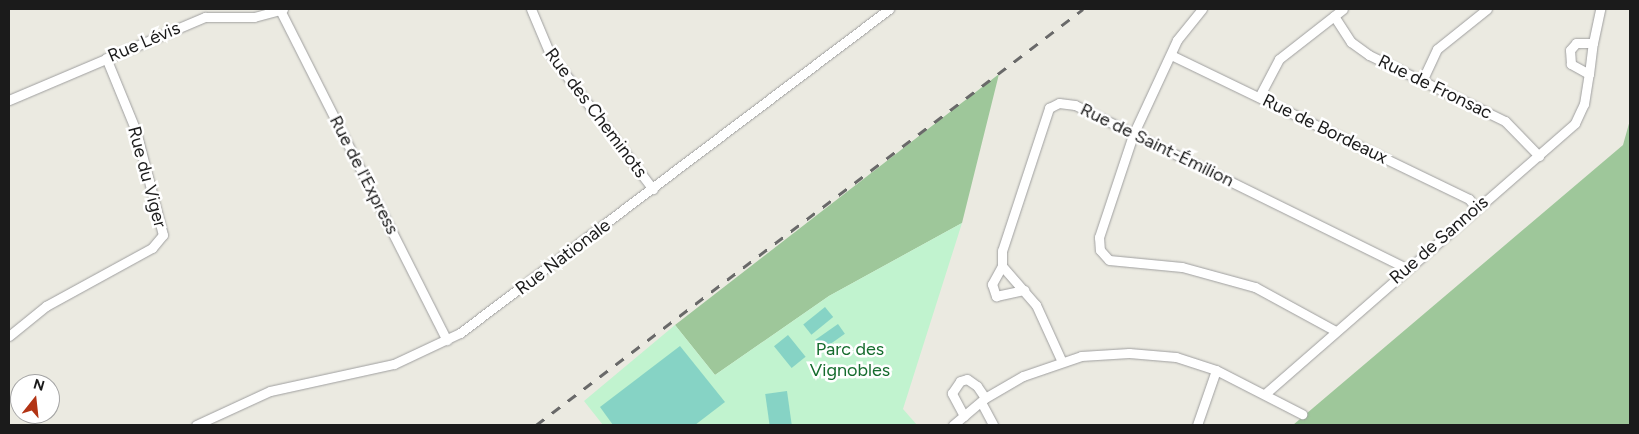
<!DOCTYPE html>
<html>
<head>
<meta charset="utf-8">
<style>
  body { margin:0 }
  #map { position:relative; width:1639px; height:434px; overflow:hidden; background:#ebeae1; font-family:Figtree,sans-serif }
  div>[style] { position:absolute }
  .forest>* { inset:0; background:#9ec79a }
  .park>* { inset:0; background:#c1f3cf }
  .pitch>* { inset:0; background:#86d3c5; transform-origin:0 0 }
  .roads { filter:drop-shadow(0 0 1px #9f9f9f) drop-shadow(0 0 1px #9f9f9f) }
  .minor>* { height:9px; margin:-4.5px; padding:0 4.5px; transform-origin:4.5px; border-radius:4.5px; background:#fff }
  .rail>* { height:2.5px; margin-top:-1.25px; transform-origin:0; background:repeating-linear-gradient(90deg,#696969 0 10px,transparent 0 20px) }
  span { translate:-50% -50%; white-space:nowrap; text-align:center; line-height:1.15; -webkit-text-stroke:5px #fff; paint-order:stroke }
  .street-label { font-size:18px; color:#1b1b1b }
  .park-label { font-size:18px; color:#166c2e }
  .frame { position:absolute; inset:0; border:10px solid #1b1b1b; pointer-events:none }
  .north { position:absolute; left:10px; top:374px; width:50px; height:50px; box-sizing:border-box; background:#fff; border:1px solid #a4a4a4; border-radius:50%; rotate:16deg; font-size:14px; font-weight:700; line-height:20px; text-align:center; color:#1b1b1b }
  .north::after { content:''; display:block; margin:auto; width:18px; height:22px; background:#b23314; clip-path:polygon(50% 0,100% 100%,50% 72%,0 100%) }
</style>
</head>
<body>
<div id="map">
  <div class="forest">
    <i style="clip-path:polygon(999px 74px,962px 223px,829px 296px,715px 375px,675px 325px)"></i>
    <i style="clip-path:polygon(1630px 120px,1630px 425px,1293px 425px,1623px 145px)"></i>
  </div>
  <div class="park">
    <i style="clip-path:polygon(962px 223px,903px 409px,917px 425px,603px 425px,584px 401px,675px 325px,715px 375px,829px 296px)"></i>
  </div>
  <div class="pitch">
    <i style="left:825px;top:307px;width:13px;height:28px;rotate:51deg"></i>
    <i style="left:838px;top:324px;width:12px;height:28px;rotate:55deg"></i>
    <i style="left:788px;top:335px;width:28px;height:18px;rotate:51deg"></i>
    <i style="clip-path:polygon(680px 346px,725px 402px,695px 425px,613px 425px,600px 407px)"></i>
    <i style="left:787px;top:391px;width:34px;height:22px;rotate:82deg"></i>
  </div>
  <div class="roads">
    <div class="minor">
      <i style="left:531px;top:9px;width:49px;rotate:67.1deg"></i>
      <i style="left:550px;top:54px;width:170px;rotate:52.7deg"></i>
      <i style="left:1202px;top:9px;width:40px;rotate:129deg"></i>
      <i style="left:1177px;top:40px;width:105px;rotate:114.9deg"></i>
      <i style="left:1133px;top:135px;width:108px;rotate:108.4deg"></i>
      <i style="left:1099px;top:237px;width:13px;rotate:86deg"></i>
      <i style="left:1100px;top:250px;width:13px;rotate:48deg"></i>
      <i style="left:1109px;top:260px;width:73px;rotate:5.5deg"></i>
      <i style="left:1182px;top:267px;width:76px;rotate:15.3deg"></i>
      <i style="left:1255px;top:287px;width:90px;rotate:28.6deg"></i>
      <i style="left:280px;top:10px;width:370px;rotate:63.2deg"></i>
      <i style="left:1334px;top:16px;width:31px;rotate:57deg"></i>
      <i style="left:1351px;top:42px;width:22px;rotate:36deg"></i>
      <i style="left:1369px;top:55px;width:151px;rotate:25.9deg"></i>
      <i style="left:1505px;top:121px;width:49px;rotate:45.8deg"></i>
      <i style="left:1171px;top:55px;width:331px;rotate:25.8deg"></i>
      <i style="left:1469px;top:199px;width:11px;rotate:52deg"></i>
      <i style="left:1589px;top:74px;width:31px;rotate:-83deg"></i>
      <i style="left:1422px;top:81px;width:35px;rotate:-65deg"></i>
      <i style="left:1437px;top:49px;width:64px;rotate:-38.7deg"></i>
      <i style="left:1259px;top:97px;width:43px;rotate:-62.2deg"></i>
      <i style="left:1279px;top:59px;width:81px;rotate:-38deg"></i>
      <i style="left:9px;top:100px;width:213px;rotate:-23deg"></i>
      <i style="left:205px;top:17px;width:49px"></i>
      <i style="left:254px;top:17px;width:30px;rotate:-15deg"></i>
      <i style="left:1002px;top:266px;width:21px;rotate:119deg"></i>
      <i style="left:992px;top:284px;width:13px;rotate:72deg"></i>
      <i style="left:996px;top:296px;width:29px;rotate:-12deg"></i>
      <i style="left:9px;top:336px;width:48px;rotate:-39deg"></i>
      <i style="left:46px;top:306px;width:121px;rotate:-28.7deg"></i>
      <i style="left:152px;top:248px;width:17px;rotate:-50deg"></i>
      <i style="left:163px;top:235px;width:107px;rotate:-104.6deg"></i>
      <i style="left:136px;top:131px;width:79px;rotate:-112.3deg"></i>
      <i style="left:1062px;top:362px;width:63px;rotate:-114.5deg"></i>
      <i style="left:1036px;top:305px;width:52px;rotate:-131.1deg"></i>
      <i style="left:1002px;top:266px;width:15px;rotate:-90deg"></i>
      <i style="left:1002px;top:251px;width:151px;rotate:-71.8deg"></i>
      <i style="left:1049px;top:108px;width:11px;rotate:-27deg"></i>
      <i style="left:1059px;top:103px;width:16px;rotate:7deg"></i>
      <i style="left:1075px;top:105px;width:369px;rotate:26.2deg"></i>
      <i style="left:1266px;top:393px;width:410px;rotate:-41.1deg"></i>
      <i style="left:1575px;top:123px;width:21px;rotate:-65deg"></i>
      <i style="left:1584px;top:104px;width:30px;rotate:-81deg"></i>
      <i style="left:1589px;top:74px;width:21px;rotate:-151deg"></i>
      <i style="left:1571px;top:64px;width:14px;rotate:-94deg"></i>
      <i style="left:1570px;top:50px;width:9px;rotate:-49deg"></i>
      <i style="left:1576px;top:43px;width:17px"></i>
      <i style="left:1593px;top:43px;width:35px;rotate:-78deg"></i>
      <i style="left:981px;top:402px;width:26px;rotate:62deg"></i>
      <i style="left:964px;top:416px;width:26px;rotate:-118deg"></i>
      <i style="left:952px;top:393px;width:14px;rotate:-56deg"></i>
      <i style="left:960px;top:381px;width:7px;rotate:-16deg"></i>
      <i style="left:967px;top:379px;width:12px;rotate:35deg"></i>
      <i style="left:977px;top:386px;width:14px;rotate:56deg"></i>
      <i style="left:196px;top:425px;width:81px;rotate:-24.7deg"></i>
      <i style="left:270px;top:391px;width:127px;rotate:-12.3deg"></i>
      <i style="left:394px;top:364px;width:73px;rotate:-25.2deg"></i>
      <i style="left:460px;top:333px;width:538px;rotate:-37.06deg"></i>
      <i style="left:953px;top:425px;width:42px;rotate:-40.2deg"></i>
      <i style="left:985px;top:398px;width:44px;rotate:-30.1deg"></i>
      <i style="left:1023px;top:376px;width:61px;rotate:-19deg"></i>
      <i style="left:1081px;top:356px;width:48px;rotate:-3.6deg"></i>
      <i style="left:1129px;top:353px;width:47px;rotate:4.9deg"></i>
      <i style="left:1176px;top:357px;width:42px;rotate:18deg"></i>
      <i style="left:1216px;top:370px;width:97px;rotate:27.1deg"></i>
      <i style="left:1197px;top:425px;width:58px;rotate:-70.9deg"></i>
    </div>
  </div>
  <div class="rail">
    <i style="left:536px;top:425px;width:687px;rotate:-37.25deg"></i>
  </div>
  <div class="street-label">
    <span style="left:144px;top:42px;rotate:-23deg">Rue Lévis</span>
    <span style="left:1435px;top:87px;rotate:26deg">Rue de Fronsac</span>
    <span style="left:596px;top:113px;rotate:53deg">Rue des Cheminots</span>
    <span style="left:1325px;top:129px;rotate:26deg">Rue de Bordeaux</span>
    <span style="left:1157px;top:145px;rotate:26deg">Rue de Saint-Émilion</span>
    <span style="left:364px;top:175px;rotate:63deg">Rue de l'Express</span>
    <span style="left:147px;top:177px;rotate:75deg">Rue du Viger</span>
    <span style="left:1439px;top:240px;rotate:-41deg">Rue de Sannois</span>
    <span style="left:563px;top:257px;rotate:-37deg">Rue Nationale</span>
  </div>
  <div class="park-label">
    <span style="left:850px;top:360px">Parc des<br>Vignobles</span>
  </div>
  <div class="frame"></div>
  <div class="north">N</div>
</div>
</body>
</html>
